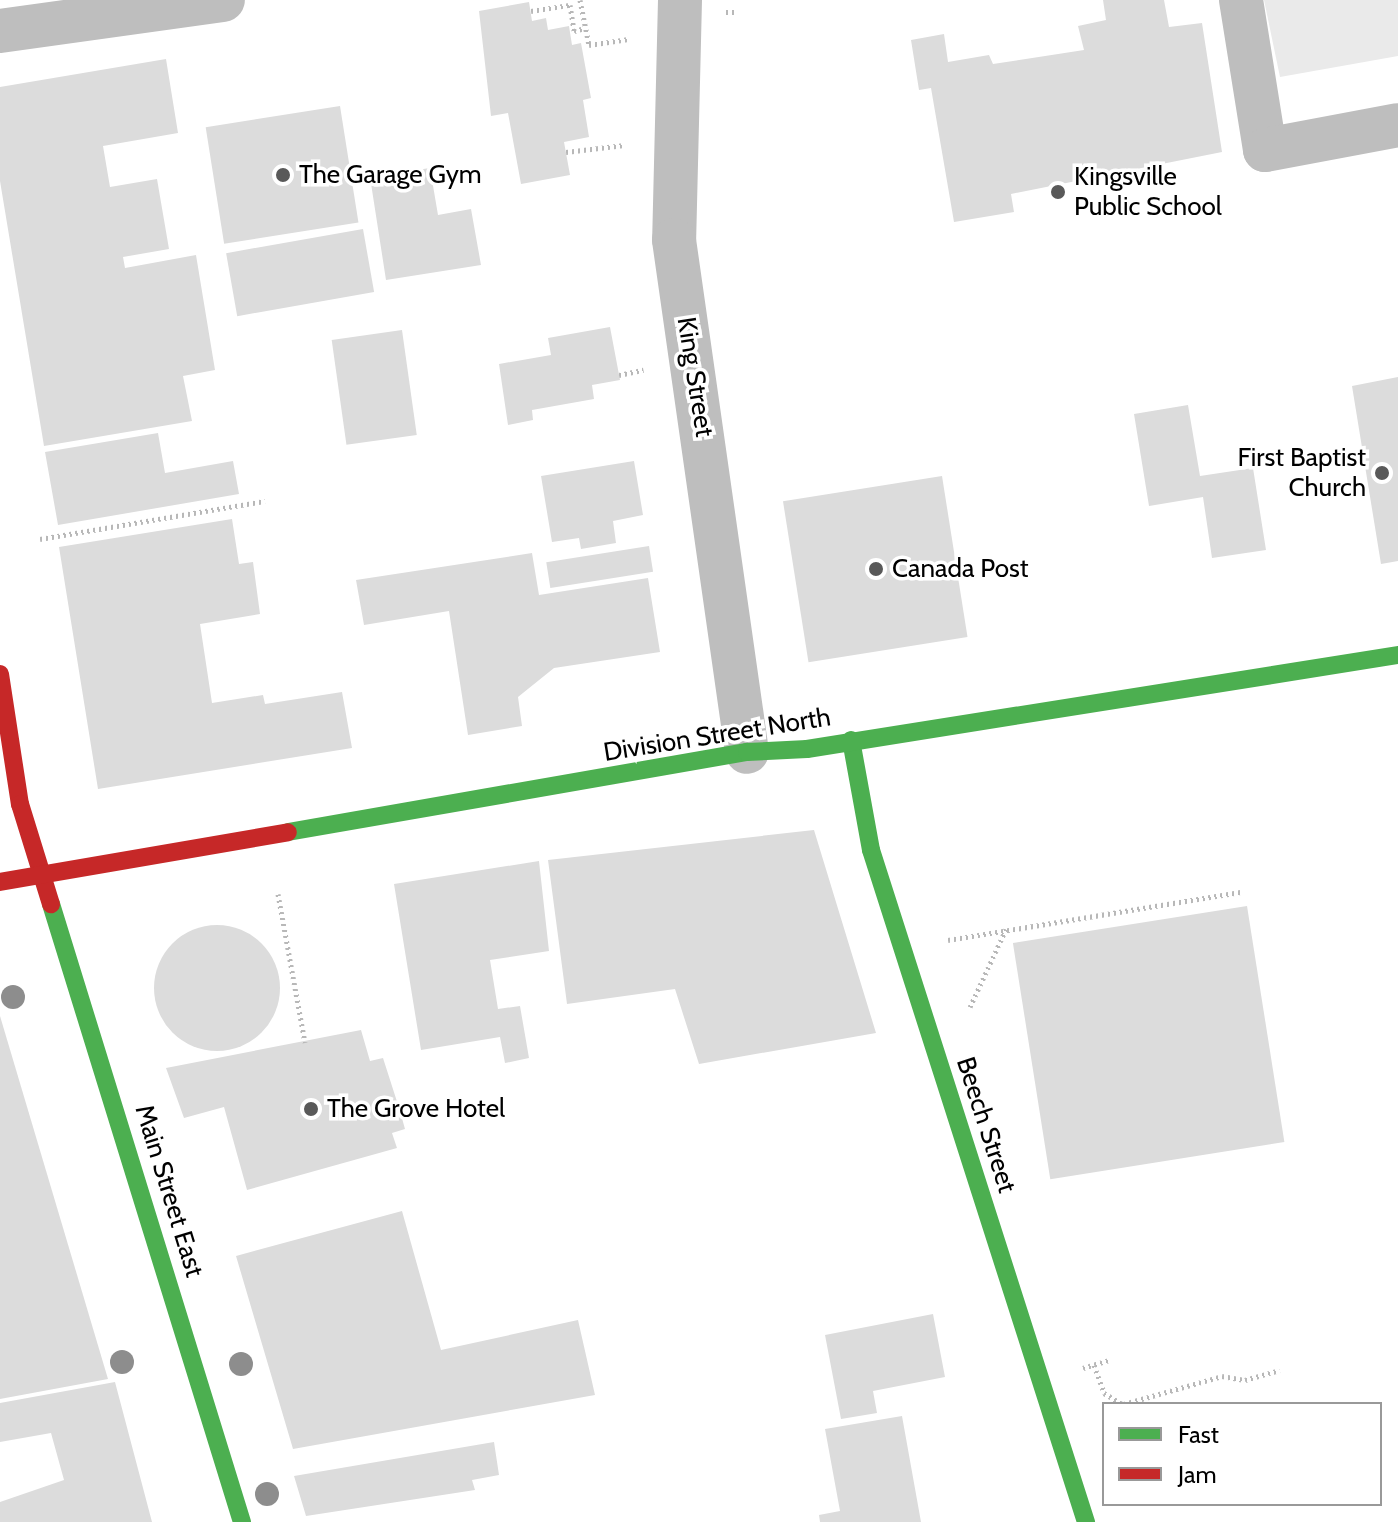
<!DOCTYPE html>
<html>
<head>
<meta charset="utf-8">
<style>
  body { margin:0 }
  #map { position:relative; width:1398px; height:1522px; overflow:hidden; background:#fff; font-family:Cabin,sans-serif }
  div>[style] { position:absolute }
  .green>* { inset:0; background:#eaeaea }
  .building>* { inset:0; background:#dcdcdc; transform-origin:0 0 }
  .round { border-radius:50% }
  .path>* { height:5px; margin-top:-2.5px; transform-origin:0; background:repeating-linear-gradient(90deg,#b8b8b8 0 2px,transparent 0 6px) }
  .street>* { height:44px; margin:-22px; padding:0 22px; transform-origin:22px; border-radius:22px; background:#bebebe }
  .fast>* { height:18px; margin:-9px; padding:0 9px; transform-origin:9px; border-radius:9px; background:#4caf50 }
  .jam>* { height:18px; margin:-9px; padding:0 9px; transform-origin:9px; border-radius:9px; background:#c62828 }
  .trees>* { width:24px; height:24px; margin:-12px; border-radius:50%; background:#8d8d8d }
  .dots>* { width:22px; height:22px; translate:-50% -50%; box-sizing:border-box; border:4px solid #fff; border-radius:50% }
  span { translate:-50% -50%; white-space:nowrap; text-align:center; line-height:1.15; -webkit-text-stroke:7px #fff; paint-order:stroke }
  .poi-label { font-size:26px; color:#000 }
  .left { translate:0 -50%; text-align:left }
  .right { translate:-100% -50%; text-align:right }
  .street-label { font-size:26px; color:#000 }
  .legend { position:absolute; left:1102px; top:1402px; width:280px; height:104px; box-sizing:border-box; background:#fff; border:2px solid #999; margin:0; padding:10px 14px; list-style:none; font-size:24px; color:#000 }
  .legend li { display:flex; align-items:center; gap:16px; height:40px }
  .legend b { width:40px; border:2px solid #999 }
</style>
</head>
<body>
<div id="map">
  <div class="green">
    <i style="clip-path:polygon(1264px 0,1398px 0,1398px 56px,1280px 77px)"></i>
  </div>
  <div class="building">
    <i style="clip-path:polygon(1103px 0,1164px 0,1169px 27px,1202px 23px,1222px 152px,1011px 194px,1014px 212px,954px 222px,931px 88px,919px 90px,911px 40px,944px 34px,948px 62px,989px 55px,993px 64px,1084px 50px,1078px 26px,1106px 20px)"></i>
    <i style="clip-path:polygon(529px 2px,532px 21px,546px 18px,548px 30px,569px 26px,572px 45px,581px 43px,591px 98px,583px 100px,589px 137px,564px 142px,570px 175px,521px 184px,508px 113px,491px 116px,479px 11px)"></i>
    <i style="clip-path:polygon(166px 59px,178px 133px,103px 146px,110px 187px,157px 179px,169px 249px,123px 257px,125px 268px,196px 255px,215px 370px,183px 376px,192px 421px,44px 446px,0 181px,0 87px)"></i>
    <i style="left:340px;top:106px;width:118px;height:136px;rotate:81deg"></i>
    <i style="clip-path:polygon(430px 168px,438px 215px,471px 209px,481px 265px,386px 280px,370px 177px)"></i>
    <i style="left:363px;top:229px;width:64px;height:139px;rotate:80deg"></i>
    <i style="clip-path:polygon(610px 327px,620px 380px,592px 385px,594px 399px,532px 410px,533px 420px,508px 425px,499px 364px,551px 355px,548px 338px)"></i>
    <i style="left:402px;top:330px;width:106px;height:71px;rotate:82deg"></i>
    <i style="clip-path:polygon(1398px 377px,1398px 561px,1381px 564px,1352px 386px)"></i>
    <i style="clip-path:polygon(1188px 405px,1200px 476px,1253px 468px,1266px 550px,1212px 558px,1203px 497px,1149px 506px,1134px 414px)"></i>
    <i style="clip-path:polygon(158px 433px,165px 473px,233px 461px,239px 494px,58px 525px,45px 452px)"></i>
    <i style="clip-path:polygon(634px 461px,643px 515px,613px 521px,616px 543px,581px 549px,579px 538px,552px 542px,541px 476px)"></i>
    <i style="left:942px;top:476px;width:163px;height:161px;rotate:81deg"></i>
    <i style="clip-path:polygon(232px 519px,239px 564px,253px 562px,260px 614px,200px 624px,212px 703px,263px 695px,265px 704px,342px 692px,352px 748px,98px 789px,59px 547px)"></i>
    <i style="left:649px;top:546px;width:26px;height:104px;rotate:81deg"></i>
    <i style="clip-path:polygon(532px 553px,539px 595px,648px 578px,660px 652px,554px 668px,518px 697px,522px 726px,468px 735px,449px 611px,364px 625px,356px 580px)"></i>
    <i style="clip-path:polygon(814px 830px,876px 1033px,699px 1064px,675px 989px,567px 1004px,548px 860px)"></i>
    <i style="clip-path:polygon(539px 861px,549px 951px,490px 960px,498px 1009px,520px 1006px,529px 1058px,505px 1063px,500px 1037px,421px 1050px,394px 884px)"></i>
    <i style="left:1247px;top:906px;width:239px;height:237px;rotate:81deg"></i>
    <i class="round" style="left:154px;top:925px;width:126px;height:126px"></i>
    <i style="clip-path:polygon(0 1016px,108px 1379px,0 1399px)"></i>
    <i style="clip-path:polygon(361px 1030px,370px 1061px,383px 1058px,400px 1111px,405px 1129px,392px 1133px,397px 1148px,247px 1190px,224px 1107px,184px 1118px,166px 1068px)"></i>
    <i style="clip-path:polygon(402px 1211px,441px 1350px,578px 1320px,595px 1395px,293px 1449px,236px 1256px)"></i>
    <i style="clip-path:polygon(933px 1314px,945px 1377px,873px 1391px,877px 1413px,841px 1419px,825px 1335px)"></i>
    <i style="clip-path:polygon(115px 1382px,152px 1522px,0 1522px,0 1502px,64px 1480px,51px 1433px,0 1442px,0 1403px)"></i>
    <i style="clip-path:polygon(902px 1416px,921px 1522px,820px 1522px,819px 1515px,840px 1511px,825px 1429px)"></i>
    <i style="clip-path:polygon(494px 1442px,499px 1475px,472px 1480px,475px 1490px,306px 1516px,294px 1476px)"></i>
  </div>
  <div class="path">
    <i style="left:580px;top:0;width:46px;rotate:78.7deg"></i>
    <i style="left:589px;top:45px;width:40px;rotate:-8.5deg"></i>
    <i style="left:531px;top:11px;width:39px;rotate:-9deg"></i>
    <i style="left:570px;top:5px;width:26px;rotate:81deg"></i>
    <i style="left:574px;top:31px;width:11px;rotate:-15deg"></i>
    <i style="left:726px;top:12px;width:12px"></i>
    <i style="left:566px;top:152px;width:59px;rotate:-6.8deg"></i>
    <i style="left:619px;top:375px;width:25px;rotate:-12deg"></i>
    <i style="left:40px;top:539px;width:228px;rotate:-9.6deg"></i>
    <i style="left:278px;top:894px;width:151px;rotate:79.7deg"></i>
    <i style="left:948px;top:940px;width:298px;rotate:-9.3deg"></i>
    <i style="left:970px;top:1007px;width:86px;rotate:-65.2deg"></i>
    <i style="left:1094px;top:1365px;width:30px;rotate:70deg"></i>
    <i style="left:1104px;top:1393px;width:21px;rotate:31deg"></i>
    <i style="left:1083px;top:1368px;width:28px;rotate:-17deg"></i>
    <i style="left:1124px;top:1404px;width:102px;rotate:-15.9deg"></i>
    <i style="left:1222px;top:1376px;width:23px;rotate:10deg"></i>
    <i style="left:1245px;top:1380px;width:36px;rotate:-16deg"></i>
  </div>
  <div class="street">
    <i style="left:680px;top:0;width:240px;rotate:91.4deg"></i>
    <i style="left:674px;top:240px;width:517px;rotate:81.89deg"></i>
    <i style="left:1241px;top:0;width:152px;rotate:80.9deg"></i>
    <i style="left:1265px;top:150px;width:135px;rotate:-10.6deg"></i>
    <i style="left:0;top:31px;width:225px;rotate:-7.9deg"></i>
  </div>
  <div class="fast">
    <i style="left:851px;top:740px;width:112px;rotate:79.7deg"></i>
    <i style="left:871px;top:850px;width:706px;rotate:72.26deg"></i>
    <i style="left:288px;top:832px;width:466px;rotate:-9.9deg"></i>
    <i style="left:747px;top:752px;width:60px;rotate:-2.9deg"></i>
    <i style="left:807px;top:749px;width:598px;rotate:-9.04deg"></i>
    <i style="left:51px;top:904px;width:647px;rotate:72.83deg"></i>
  </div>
  <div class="jam">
    <i style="left:0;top:674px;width:132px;rotate:81.3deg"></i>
    <i style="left:20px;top:804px;width:105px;rotate:72.8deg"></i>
    <i style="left:0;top:882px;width:292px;rotate:-9.8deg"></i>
  </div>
  <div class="trees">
    <i style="left:13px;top:997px"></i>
    <i style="left:122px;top:1362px"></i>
    <i style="left:241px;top:1364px"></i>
    <i style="left:267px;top:1494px"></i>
  </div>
  <div class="dots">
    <i style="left:283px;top:175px;background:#595959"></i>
    <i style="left:1058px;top:192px;background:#595959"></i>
    <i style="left:1382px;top:473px;background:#595959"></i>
    <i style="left:876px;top:569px;background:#595959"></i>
    <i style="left:311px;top:1109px;background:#595959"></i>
  </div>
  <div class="poi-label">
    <span class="left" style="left:299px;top:175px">The Garage Gym</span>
    <span class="left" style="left:1074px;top:192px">Kingsville<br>Public School</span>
    <span class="right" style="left:1366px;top:473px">First Baptist<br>Church</span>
    <span class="left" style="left:892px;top:569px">Canada Post</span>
    <span class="left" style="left:327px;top:1109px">The Grove Hotel</span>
  </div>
  <div class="street-label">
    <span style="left:695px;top:377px;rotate:81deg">King Street</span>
    <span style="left:717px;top:735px;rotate:-9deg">Division Street North</span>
    <span style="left:986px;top:1125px;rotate:72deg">Beech Street</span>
    <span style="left:169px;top:1191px;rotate:73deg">Main Street East</span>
  </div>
  <ul class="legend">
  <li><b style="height:10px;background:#4caf50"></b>Fast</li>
  <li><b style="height:10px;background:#c62828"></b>Jam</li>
  </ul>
</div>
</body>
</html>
